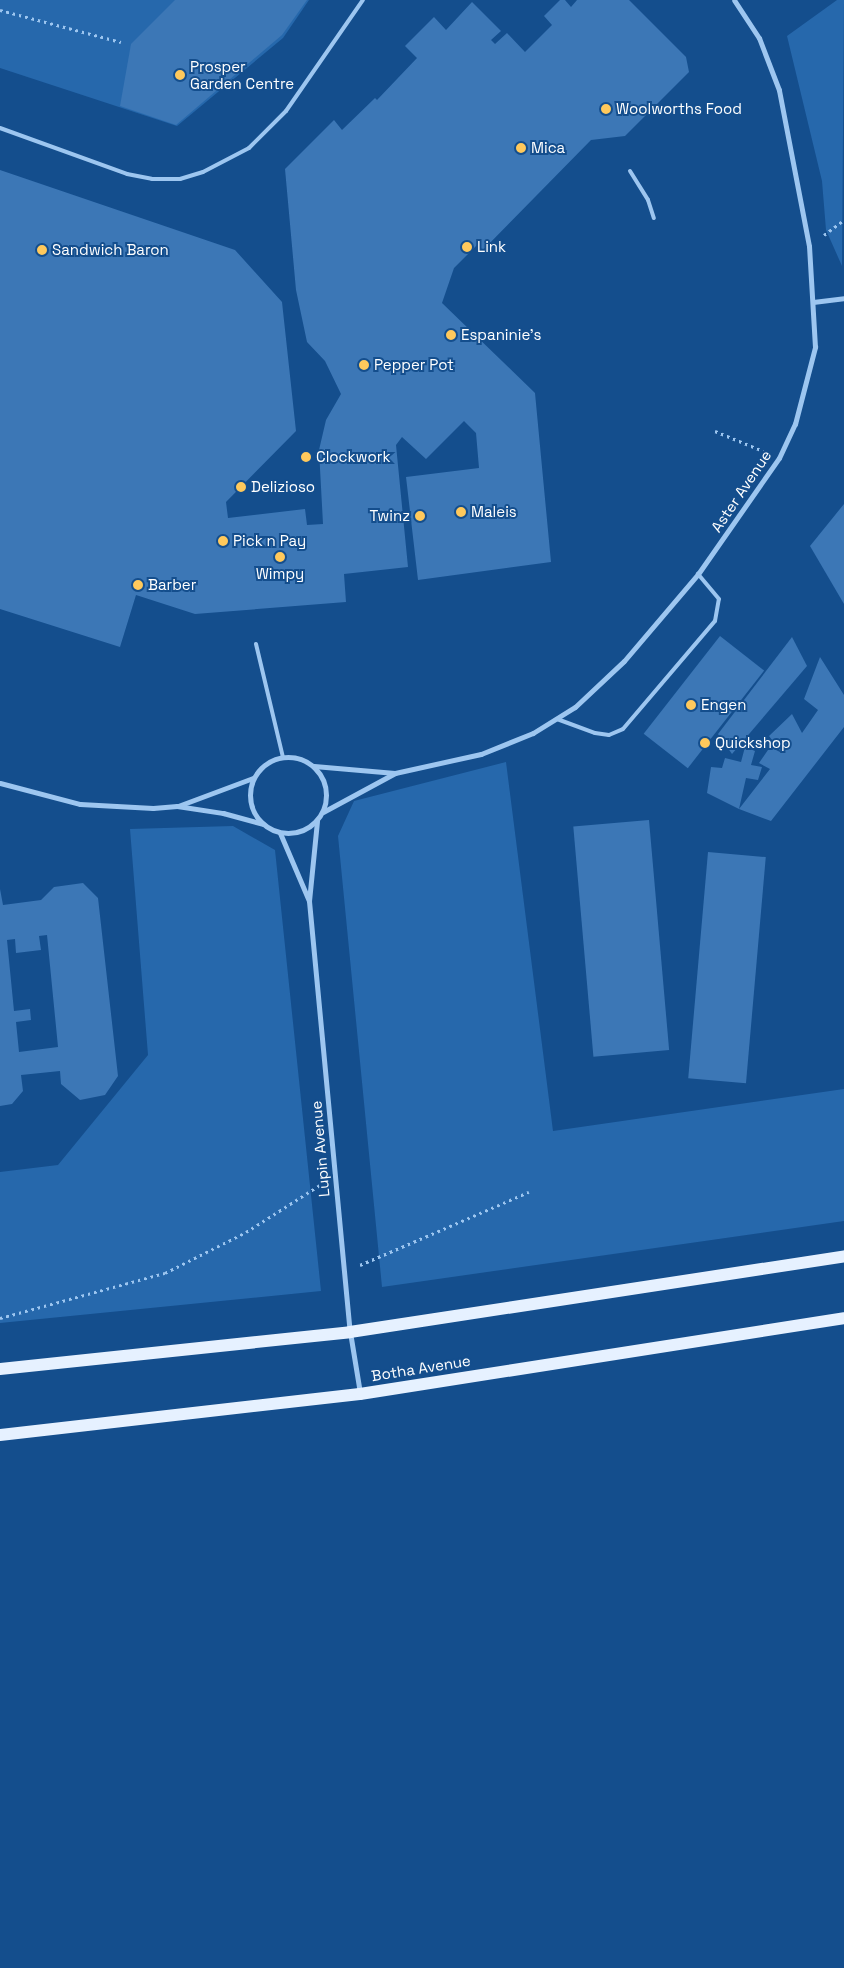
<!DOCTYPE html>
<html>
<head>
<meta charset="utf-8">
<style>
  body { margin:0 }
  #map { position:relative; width:844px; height:1968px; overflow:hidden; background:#144e8d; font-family:"Space Grotesk",sans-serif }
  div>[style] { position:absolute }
  .green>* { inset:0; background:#2668ac }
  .building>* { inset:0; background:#3c77b6; transform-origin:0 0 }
  .path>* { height:3px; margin-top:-1.5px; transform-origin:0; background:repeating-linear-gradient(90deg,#9dc6f0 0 2.5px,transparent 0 6.5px) }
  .lane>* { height:4px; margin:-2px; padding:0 2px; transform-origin:2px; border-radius:2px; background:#9dc6f0 }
  .street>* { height:5px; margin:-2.5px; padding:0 2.5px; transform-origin:2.5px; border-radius:2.5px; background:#9dc6f0 }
  .street>.ring { margin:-2.5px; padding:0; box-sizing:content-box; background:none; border:5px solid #9dc6f0; border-radius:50% }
  .primary>* { height:12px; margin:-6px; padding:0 6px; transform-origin:6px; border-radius:6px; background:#e6f1ff }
  .dots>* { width:14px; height:14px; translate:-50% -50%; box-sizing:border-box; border:2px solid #144e8d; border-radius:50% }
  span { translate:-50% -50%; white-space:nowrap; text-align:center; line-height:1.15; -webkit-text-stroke:4px #144e8d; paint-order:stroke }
  .poi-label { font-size:15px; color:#fff }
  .left { translate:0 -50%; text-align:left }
  .right { translate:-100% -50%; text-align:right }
  .street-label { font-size:15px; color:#fff }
</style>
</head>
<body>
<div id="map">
  <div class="green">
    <i style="clip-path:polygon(0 0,309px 0,283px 38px,177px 126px,0 68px)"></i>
    <i style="clip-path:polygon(837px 0,844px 0,842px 266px,826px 230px,822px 181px,787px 36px)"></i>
    <i style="clip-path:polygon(506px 762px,553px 1131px,844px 1089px,844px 1221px,382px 1287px,338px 836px,354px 801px)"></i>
    <i style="clip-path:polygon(233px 826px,275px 850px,321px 1291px,0 1323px,0 1172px,58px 1165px,148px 1055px,130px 829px)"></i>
  </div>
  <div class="building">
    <i style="clip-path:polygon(175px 0,307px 0,282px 35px,176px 125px,120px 106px,131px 44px)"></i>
    <i style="clip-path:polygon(560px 0,565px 0,571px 7px,577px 0,629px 0,686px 57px,689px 72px,625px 136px,591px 140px,483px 250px,477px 245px,454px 268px,442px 303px,535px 393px,551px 562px,418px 580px,406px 477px,479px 468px,476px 433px,464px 421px,426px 459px,402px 437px,396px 445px,408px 567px,344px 574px,346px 602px,195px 614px,136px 595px,120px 647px,0 609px,0 170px,235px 250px,282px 302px,296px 431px,226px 502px,228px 518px,305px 509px,307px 525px,323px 524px,319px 450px,326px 420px,341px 394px,325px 361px,307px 342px,296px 290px,285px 169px,334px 120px,342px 130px,375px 98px,377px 100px,417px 58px,405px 46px,434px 17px,446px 30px,472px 2px,501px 31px,491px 40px,495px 44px,507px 33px,525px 52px,552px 25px,544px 16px)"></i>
    <i style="clip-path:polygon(844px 504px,844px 604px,810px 546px)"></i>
    <i style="left:720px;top:636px;width:56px;height:124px;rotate:38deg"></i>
    <i style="clip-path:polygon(792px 637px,807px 666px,732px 754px,718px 734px)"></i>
    <i style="clip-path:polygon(820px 657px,844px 695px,844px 727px,771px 821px,739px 809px,707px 793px,711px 767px,722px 768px,725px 758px,741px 762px,745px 747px,755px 751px,751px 765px,762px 767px,758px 780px,746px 778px,739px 809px,770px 769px,759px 763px,770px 747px,782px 753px,769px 736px,792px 714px,802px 733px,818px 710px,804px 699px)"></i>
    <i style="left:649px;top:820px;width:231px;height:76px;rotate:85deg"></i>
    <i style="left:708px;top:852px;width:58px;height:227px;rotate:5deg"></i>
    <i style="clip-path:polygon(evenodd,83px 883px,98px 898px,118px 1076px,105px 1095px,80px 1100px,61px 1084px,60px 1071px,21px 1075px,23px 1091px,12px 1104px,0 1106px,0 889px,3px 905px,41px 900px,54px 887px,83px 883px,47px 935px,58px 1047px,19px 1052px,16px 1022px,31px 1020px,30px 1009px,14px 1011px,7px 940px,15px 939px,16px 953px,41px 950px,39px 936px,47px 935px)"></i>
  </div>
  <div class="path">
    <i style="left:0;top:10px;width:125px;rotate:14.8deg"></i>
    <i style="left:824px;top:235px;width:25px;rotate:-37deg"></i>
    <i style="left:715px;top:431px;width:52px;rotate:22.6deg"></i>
    <i style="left:360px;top:1265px;width:184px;rotate:-23.4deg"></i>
    <i style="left:0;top:1318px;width:171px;rotate:-15.3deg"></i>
    <i style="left:165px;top:1273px;width:91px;rotate:-26.8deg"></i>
    <i style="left:246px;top:1232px;width:88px;rotate:-32.4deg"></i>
  </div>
  <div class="lane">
    <i style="left:0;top:128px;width:135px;rotate:19.9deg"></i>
    <i style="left:127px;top:174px;width:25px;rotate:11deg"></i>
    <i style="left:152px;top:179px;width:28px"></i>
    <i style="left:180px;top:179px;width:24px;rotate:-17deg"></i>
    <i style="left:203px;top:172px;width:52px;rotate:-27.6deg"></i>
    <i style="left:249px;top:148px;width:52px;rotate:-45deg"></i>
    <i style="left:286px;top:111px;width:135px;rotate:-55.3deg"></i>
    <i style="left:630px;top:171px;width:34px;rotate:58deg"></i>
    <i style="left:648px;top:200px;width:19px;rotate:72deg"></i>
    <i style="left:256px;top:644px;width:116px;rotate:76.6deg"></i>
    <i style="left:557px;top:719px;width:40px;rotate:20.2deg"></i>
    <i style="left:595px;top:733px;width:14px;rotate:8deg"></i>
    <i style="left:609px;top:735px;width:15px;rotate:-23deg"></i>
    <i style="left:623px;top:729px;width:142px;rotate:-49.6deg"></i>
    <i style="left:715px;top:621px;width:22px;rotate:-80deg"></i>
    <i style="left:719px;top:599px;width:33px;rotate:-130deg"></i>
  </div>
  <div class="street">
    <i style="left:813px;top:302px;width:31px;rotate:-7deg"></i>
    <i class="ring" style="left:250px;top:757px;width:71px;height:71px"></i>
    <i style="left:314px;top:766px;width:81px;rotate:4.9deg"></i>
    <i style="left:0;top:783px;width:83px;rotate:14.7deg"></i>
    <i style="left:80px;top:804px;width:73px;rotate:3.1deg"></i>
    <i style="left:153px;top:808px;width:24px;rotate:-5deg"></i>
    <i style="left:177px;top:806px;width:47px;rotate:8.7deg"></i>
    <i style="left:223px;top:813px;width:41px;rotate:15.4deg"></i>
    <i style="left:178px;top:806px;width:80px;rotate:-20.5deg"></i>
    <i style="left:323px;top:812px;width:82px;rotate:-28.4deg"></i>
    <i style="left:395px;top:773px;width:88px;rotate:-12.5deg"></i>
    <i style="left:481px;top:754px;width:56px;rotate:-22deg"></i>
    <i style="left:533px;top:733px;width:49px;rotate:-31.8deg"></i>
    <i style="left:575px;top:707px;width:67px;rotate:-43.2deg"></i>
    <i style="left:624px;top:661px;width:114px;rotate:-49.6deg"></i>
    <i style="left:698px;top:574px;width:141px;rotate:-55.1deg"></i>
    <i style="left:779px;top:458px;width:38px;rotate:-65deg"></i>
    <i style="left:795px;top:424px;width:80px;rotate:-75.4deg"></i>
    <i style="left:815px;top:347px;width:101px;rotate:-93.4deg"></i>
    <i style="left:809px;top:246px;width:159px;rotate:-100.9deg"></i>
    <i style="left:779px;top:90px;width:56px;rotate:-111deg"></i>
    <i style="left:759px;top:38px;width:45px;rotate:-123.3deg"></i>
    <i style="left:317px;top:821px;width:80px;rotate:95.7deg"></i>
    <i style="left:309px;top:901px;width:433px;rotate:84.6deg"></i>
    <i style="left:350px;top:1332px;width:62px;rotate:80.7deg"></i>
    <i style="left:280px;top:833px;width:74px;rotate:66.9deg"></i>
  </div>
  <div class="primary">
    <i style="left:0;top:1369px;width:352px;rotate:-6deg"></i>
    <i style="left:350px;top:1332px;width:500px;rotate:-8.7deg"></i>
    <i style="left:0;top:1435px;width:362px;rotate:-6.5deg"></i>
    <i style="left:360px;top:1394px;width:490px;rotate:-8.9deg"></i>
  </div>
  <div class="dots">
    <i style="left:180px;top:75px;background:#ffc95c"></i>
    <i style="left:606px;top:109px;background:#ffc95c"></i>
    <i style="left:521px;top:148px;background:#ffc95c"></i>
    <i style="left:467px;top:247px;background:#ffc95c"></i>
    <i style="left:42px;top:250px;background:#ffc95c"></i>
    <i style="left:451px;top:335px;background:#ffc95c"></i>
    <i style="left:364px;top:365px;background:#ffc95c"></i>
    <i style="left:306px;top:457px;background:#ffc95c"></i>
    <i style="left:241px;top:487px;background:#ffc95c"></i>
    <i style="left:461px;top:512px;background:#ffc95c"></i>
    <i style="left:420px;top:516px;background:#ffc95c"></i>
    <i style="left:223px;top:541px;background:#ffc95c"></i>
    <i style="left:280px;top:557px;background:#ffc95c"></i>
    <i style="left:138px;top:585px;background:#ffc95c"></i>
    <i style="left:691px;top:705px;background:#ffc95c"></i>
    <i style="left:705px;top:743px;background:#ffc95c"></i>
  </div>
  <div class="poi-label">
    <span class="left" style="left:190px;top:75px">Prosper<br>Garden Centre</span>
    <span class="left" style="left:616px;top:109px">Woolworths Food</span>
    <span class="left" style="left:531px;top:148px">Mica</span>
    <span class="left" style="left:477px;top:247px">Link</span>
    <span class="left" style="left:52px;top:250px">Sandwich Baron</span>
    <span class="left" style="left:461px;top:335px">Espaninie's</span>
    <span class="left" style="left:374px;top:365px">Pepper Pot</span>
    <span class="left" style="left:316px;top:457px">Clockwork</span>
    <span class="left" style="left:251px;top:487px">Delizioso</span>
    <span class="left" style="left:471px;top:512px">Maleis</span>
    <span class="right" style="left:410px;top:516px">Twinz</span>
    <span class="left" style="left:233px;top:541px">Pick n Pay</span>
    <span style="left:280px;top:574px">Wimpy</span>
    <span class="left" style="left:148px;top:585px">Barber</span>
    <span class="left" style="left:701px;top:705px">Engen</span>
    <span class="left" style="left:715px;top:743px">Quickshop</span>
  </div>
  <div class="street-label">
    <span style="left:741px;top:491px;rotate:-56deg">Aster Avenue</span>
    <span style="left:320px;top:1149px;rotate:-95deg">Lupin Avenue</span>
    <span style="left:421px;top:1368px;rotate:-9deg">Botha Avenue</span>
  </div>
</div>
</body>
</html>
